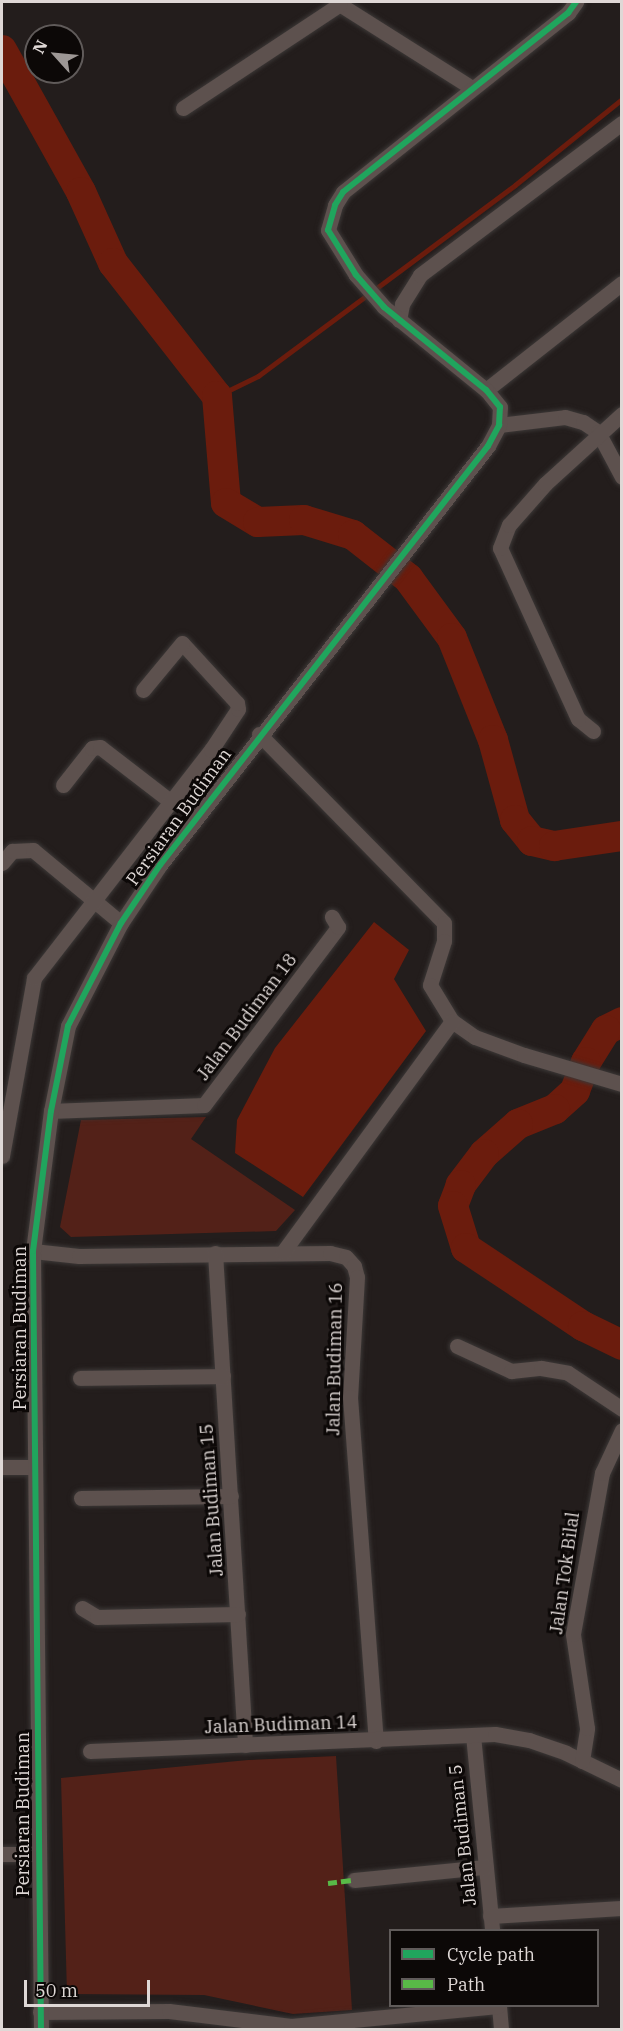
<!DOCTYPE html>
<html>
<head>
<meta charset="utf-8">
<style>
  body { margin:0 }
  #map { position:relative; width:623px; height:2031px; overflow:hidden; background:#231d1c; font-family:"IBM Plex Serif",serif }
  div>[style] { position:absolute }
  .green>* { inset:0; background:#532118 }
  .water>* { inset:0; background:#6b1c0d }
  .stream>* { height:5px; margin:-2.5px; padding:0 2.5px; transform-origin:2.5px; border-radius:2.5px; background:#6b1c0d }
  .river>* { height:30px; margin:-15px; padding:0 15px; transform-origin:15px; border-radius:15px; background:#6b1c0d }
  .roads { filter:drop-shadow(0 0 2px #3c3837) drop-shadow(0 0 2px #3c3837) }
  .street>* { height:15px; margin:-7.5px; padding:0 7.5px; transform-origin:7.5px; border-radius:7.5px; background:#5d514e }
  .quiet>* { height:4.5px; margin-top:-2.25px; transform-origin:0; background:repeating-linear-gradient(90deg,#58b947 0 9px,transparent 0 13.5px) }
  .cycleway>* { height:6px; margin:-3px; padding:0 3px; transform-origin:3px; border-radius:3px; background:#20a55d }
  span { translate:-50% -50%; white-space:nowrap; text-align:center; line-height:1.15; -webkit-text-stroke:6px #0c0807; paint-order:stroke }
  .street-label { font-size:18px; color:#dfd8d6 }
  .frame { position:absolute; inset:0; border:3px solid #dfd8d6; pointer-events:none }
  .legend { position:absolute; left:389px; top:1929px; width:210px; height:78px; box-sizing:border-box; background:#0c0807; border:2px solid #605b5a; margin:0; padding:8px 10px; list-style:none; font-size:18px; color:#dfd8d6 }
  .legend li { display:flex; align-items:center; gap:12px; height:30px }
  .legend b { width:30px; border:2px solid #605b5a }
  .north { position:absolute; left:24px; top:24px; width:60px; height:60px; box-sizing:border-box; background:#0c0807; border:2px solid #605b5a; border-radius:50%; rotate:297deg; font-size:16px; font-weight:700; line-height:24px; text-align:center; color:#dfd8d6 }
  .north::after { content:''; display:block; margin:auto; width:21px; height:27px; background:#9d9795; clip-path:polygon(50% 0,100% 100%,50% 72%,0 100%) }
  .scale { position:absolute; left:24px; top:1980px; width:126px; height:27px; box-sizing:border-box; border:3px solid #dfd8d6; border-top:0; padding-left:8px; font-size:18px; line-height:21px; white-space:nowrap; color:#dfd8d6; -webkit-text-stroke:4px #0c0807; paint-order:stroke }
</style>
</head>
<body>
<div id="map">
  <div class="green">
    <i style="clip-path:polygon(206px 1117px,191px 1139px,295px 1210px,276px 1231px,71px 1237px,60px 1227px,81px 1120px)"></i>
    <i style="clip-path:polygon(336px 1756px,352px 2010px,293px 2014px,204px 1995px,67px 1994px,61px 1778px,248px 1760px)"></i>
  </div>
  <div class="water">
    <i style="clip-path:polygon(374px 922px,409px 950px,394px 979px,426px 1031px,303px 1197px,235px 1153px,237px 1120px,275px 1048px)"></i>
  </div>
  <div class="stream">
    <i style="left:217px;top:396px;width:46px;rotate:-26deg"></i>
    <i style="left:258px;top:376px;width:320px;rotate:-36.6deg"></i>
    <i style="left:515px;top:185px;width:137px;rotate:-38.8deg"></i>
  </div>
  <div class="river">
    <i style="left:2px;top:50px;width:162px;rotate:60.9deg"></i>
    <i style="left:81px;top:192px;width:78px;rotate:65.7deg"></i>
    <i style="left:113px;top:263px;width:169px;rotate:52deg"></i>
    <i style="left:217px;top:396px;width:107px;rotate:85.2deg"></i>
    <i style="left:226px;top:503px;width:37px;rotate:31deg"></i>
    <i style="left:258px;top:522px;width:46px;rotate:-2.5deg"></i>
    <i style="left:304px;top:520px;width:51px;rotate:17deg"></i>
    <i style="left:353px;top:535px;width:70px;rotate:38deg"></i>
    <i style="left:408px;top:578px;width:74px;rotate:53.7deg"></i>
    <i style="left:452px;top:638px;width:110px;rotate:68.1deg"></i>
    <i style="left:493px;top:740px;width:83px;rotate:74.6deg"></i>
    <i style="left:515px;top:820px;width:27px;rotate:51deg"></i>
    <i style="left:532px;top:841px;width:23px;rotate:13deg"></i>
    <i style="left:554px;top:846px;width:69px;rotate:-8.4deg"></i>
    <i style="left:622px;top:1022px;width:18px;rotate:153deg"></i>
    <i style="left:606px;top:1030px;width:38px;rotate:122deg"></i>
    <i style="left:586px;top:1062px;width:31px;rotate:111deg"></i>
    <i style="left:575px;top:1091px;width:27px;rotate:138deg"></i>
    <i style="left:555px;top:1109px;width:40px;rotate:158deg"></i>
    <i style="left:518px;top:1124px;width:45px;rotate:138.6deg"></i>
    <i style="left:484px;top:1154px;width:39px;rotate:127deg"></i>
    <i style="left:461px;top:1185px;width:22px;rotate:111deg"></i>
    <i style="left:453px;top:1206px;width:44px;rotate:72.8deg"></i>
    <i style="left:466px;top:1248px;width:141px;rotate:33.7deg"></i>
    <i style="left:583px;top:1326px;width:43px;rotate:26deg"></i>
  </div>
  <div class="roads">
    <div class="street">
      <i style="left:336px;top:2px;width:161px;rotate:32.3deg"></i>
      <i style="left:183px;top:108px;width:188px;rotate:-33.5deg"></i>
      <i style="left:399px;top:320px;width:16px;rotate:-79deg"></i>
      <i style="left:402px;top:304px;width:34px;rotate:-58deg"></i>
      <i style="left:420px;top:275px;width:253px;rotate:-37deg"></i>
      <i style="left:486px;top:390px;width:173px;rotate:-38.2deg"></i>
      <i style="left:499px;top:425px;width:66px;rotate:-6.9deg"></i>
      <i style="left:565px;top:417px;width:19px;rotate:16deg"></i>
      <i style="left:583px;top:422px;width:18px;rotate:34deg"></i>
      <i style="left:598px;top:432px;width:51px;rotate:61.9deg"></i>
      <i style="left:593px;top:731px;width:19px;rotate:-141deg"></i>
      <i style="left:578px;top:719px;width:188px;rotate:-114.5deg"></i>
      <i style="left:500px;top:548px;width:25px;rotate:-69deg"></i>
      <i style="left:509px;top:525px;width:55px;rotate:-48.7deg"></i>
      <i style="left:545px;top:484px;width:104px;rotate:-42.3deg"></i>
      <i style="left:259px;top:734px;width:264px;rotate:45.6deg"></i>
      <i style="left:444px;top:923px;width:18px;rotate:90deg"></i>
      <i style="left:444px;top:941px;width:46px;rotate:107.7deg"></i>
      <i style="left:430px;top:985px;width:42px;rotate:58.6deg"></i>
      <i style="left:452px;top:1021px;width:28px;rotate:35deg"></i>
      <i style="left:475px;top:1037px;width:52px;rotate:20.2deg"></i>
      <i style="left:524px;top:1055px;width:102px;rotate:16.5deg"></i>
      <i style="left:63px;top:785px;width:47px;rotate:-51.9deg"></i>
      <i style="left:92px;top:748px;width:8px;rotate:-7deg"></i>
      <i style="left:100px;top:747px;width:88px;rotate:37.6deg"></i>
      <i style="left:2px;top:863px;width:16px;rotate:-50deg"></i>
      <i style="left:12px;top:851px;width:21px;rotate:-3deg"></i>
      <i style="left:33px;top:850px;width:114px;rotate:39.7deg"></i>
      <i style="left:51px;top:1111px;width:153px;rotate:-2.2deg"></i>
      <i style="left:204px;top:1105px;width:223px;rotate:-53deg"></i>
      <i style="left:338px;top:927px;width:12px;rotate:-121deg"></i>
      <i style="left:2px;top:1156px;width:181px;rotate:-79.8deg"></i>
      <i style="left:34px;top:978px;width:289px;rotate:-52.2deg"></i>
      <i style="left:211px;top:750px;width:49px;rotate:-56.6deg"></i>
      <i style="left:238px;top:709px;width:6px;rotate:-99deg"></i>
      <i style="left:237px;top:703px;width:81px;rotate:-132.5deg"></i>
      <i style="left:182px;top:643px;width:61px;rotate:129.7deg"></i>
      <i style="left:33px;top:1251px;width:46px;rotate:6.2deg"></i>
      <i style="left:79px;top:1256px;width:251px;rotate:-0.7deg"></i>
      <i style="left:330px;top:1253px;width:16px;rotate:14deg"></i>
      <i style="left:346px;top:1257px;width:12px;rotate:48deg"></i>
      <i style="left:354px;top:1266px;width:11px;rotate:75deg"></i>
      <i style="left:357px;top:1277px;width:120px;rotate:93.3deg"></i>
      <i style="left:350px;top:1397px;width:345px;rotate:85.7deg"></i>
      <i style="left:283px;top:1252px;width:286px;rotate:-53.8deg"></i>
      <i style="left:215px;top:1253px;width:493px;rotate:86.5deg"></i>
      <i style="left:457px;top:1346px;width:60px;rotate:24.8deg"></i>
      <i style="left:511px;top:1371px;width:30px;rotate:-6deg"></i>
      <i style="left:541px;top:1368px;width:27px;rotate:10deg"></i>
      <i style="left:568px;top:1373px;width:65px;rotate:33.7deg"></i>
      <i style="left:80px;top:1378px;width:143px;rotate:-0.8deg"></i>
      <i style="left:2px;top:1467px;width:33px"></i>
      <i style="left:81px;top:1498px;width:150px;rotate:-0.8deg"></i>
      <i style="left:82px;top:1608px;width:17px;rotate:31deg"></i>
      <i style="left:97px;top:1617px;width:141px;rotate:-1.2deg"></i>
      <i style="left:473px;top:1735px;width:196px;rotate:84.4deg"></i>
      <i style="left:90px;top:1751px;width:405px;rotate:-2.4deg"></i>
      <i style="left:495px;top:1734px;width:35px;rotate:10deg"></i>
      <i style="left:529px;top:1740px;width:39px;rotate:19deg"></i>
      <i style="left:566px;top:1753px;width:62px;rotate:25.7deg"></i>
      <i style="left:582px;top:1761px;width:33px;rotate:-81deg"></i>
      <i style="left:587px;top:1728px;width:95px;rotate:-98.5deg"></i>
      <i style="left:573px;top:1634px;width:164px;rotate:-79.8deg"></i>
      <i style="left:602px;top:1473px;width:47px;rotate:-65.1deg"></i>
      <i style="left:2px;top:1854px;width:35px"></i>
      <i style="left:354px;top:1880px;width:132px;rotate:-5.7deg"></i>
      <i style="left:490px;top:1916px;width:132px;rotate:-3.5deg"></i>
      <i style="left:499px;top:2006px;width:24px;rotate:85deg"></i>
      <i style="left:40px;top:2012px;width:129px;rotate:-0.4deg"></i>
      <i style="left:169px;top:2011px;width:123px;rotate:7deg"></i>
      <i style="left:291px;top:2026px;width:208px;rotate:-5.5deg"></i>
      <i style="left:41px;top:2030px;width:779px;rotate:-90.59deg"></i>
      <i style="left:33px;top:1251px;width:141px;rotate:-82.7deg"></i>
      <i style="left:51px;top:1111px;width:87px;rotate:-78.7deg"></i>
      <i style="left:68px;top:1026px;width:116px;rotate:-62.8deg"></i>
      <i style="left:121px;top:923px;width:70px;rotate:-56.1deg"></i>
      <i style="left:160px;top:865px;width:532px;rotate:-51.95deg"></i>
      <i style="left:488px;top:446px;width:24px;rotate:-62deg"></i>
      <i style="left:499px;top:425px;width:18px;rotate:-87deg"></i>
      <i style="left:500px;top:407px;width:22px;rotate:-129deg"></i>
      <i style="left:486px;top:390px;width:132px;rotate:-140.9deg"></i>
      <i style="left:384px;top:307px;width:43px;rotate:-131.2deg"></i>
      <i style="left:356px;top:275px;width:53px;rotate:-121.9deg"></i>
      <i style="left:328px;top:230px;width:26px;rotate:-74deg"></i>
      <i style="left:335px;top:205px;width:15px;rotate:-58deg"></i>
      <i style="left:343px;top:192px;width:288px;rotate:-38.5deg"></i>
      <i style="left:568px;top:13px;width:14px;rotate:-54deg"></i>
    </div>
  </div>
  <div class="quiet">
    <i style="left:328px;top:1883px;width:26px;rotate:-7deg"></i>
  </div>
  <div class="cycleway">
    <i style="left:41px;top:2030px;width:779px;rotate:-90.59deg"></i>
    <i style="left:33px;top:1251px;width:141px;rotate:-82.7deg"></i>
    <i style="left:51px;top:1111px;width:87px;rotate:-78.7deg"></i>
    <i style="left:68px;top:1026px;width:116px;rotate:-62.8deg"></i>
    <i style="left:121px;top:923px;width:70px;rotate:-56.1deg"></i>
    <i style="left:160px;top:865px;width:532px;rotate:-51.95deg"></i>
    <i style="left:488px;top:446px;width:24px;rotate:-62deg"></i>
    <i style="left:499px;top:425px;width:18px;rotate:-87deg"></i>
    <i style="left:500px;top:407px;width:22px;rotate:-129deg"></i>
    <i style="left:486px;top:390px;width:132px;rotate:-140.9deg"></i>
    <i style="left:384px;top:307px;width:43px;rotate:-131.2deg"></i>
    <i style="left:356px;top:275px;width:53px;rotate:-121.9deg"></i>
    <i style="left:328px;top:230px;width:26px;rotate:-74deg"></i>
    <i style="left:335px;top:205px;width:15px;rotate:-58deg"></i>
    <i style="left:343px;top:192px;width:288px;rotate:-38.5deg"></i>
    <i style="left:568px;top:13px;width:14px;rotate:-54deg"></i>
  </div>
  <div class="street-label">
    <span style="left:179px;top:817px;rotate:-54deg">Persiaran Budiman</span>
    <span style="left:247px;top:1017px;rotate:-53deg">Jalan Budiman 18</span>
    <span style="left:20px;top:1328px;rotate:-90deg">Persiaran Budiman</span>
    <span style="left:335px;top:1359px;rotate:-89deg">Jalan Budiman 16</span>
    <span style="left:212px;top:1500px;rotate:-94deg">Jalan Budiman 15</span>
    <span style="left:565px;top:1573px;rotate:-82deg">Jalan Tok Bilal</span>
    <span style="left:281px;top:1725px;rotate:-2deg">Jalan Budiman 14</span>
    <span style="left:23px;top:1814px;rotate:-90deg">Persiaran Budiman</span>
    <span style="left:463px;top:1835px;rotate:-96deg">Jalan Budiman 5</span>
  </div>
  <div class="frame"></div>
  <ul class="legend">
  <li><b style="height:8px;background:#20a55d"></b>Cycle path</li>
  <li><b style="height:8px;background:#58b947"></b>Path</li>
  </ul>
  <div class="north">N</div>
  <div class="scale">50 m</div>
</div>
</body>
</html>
